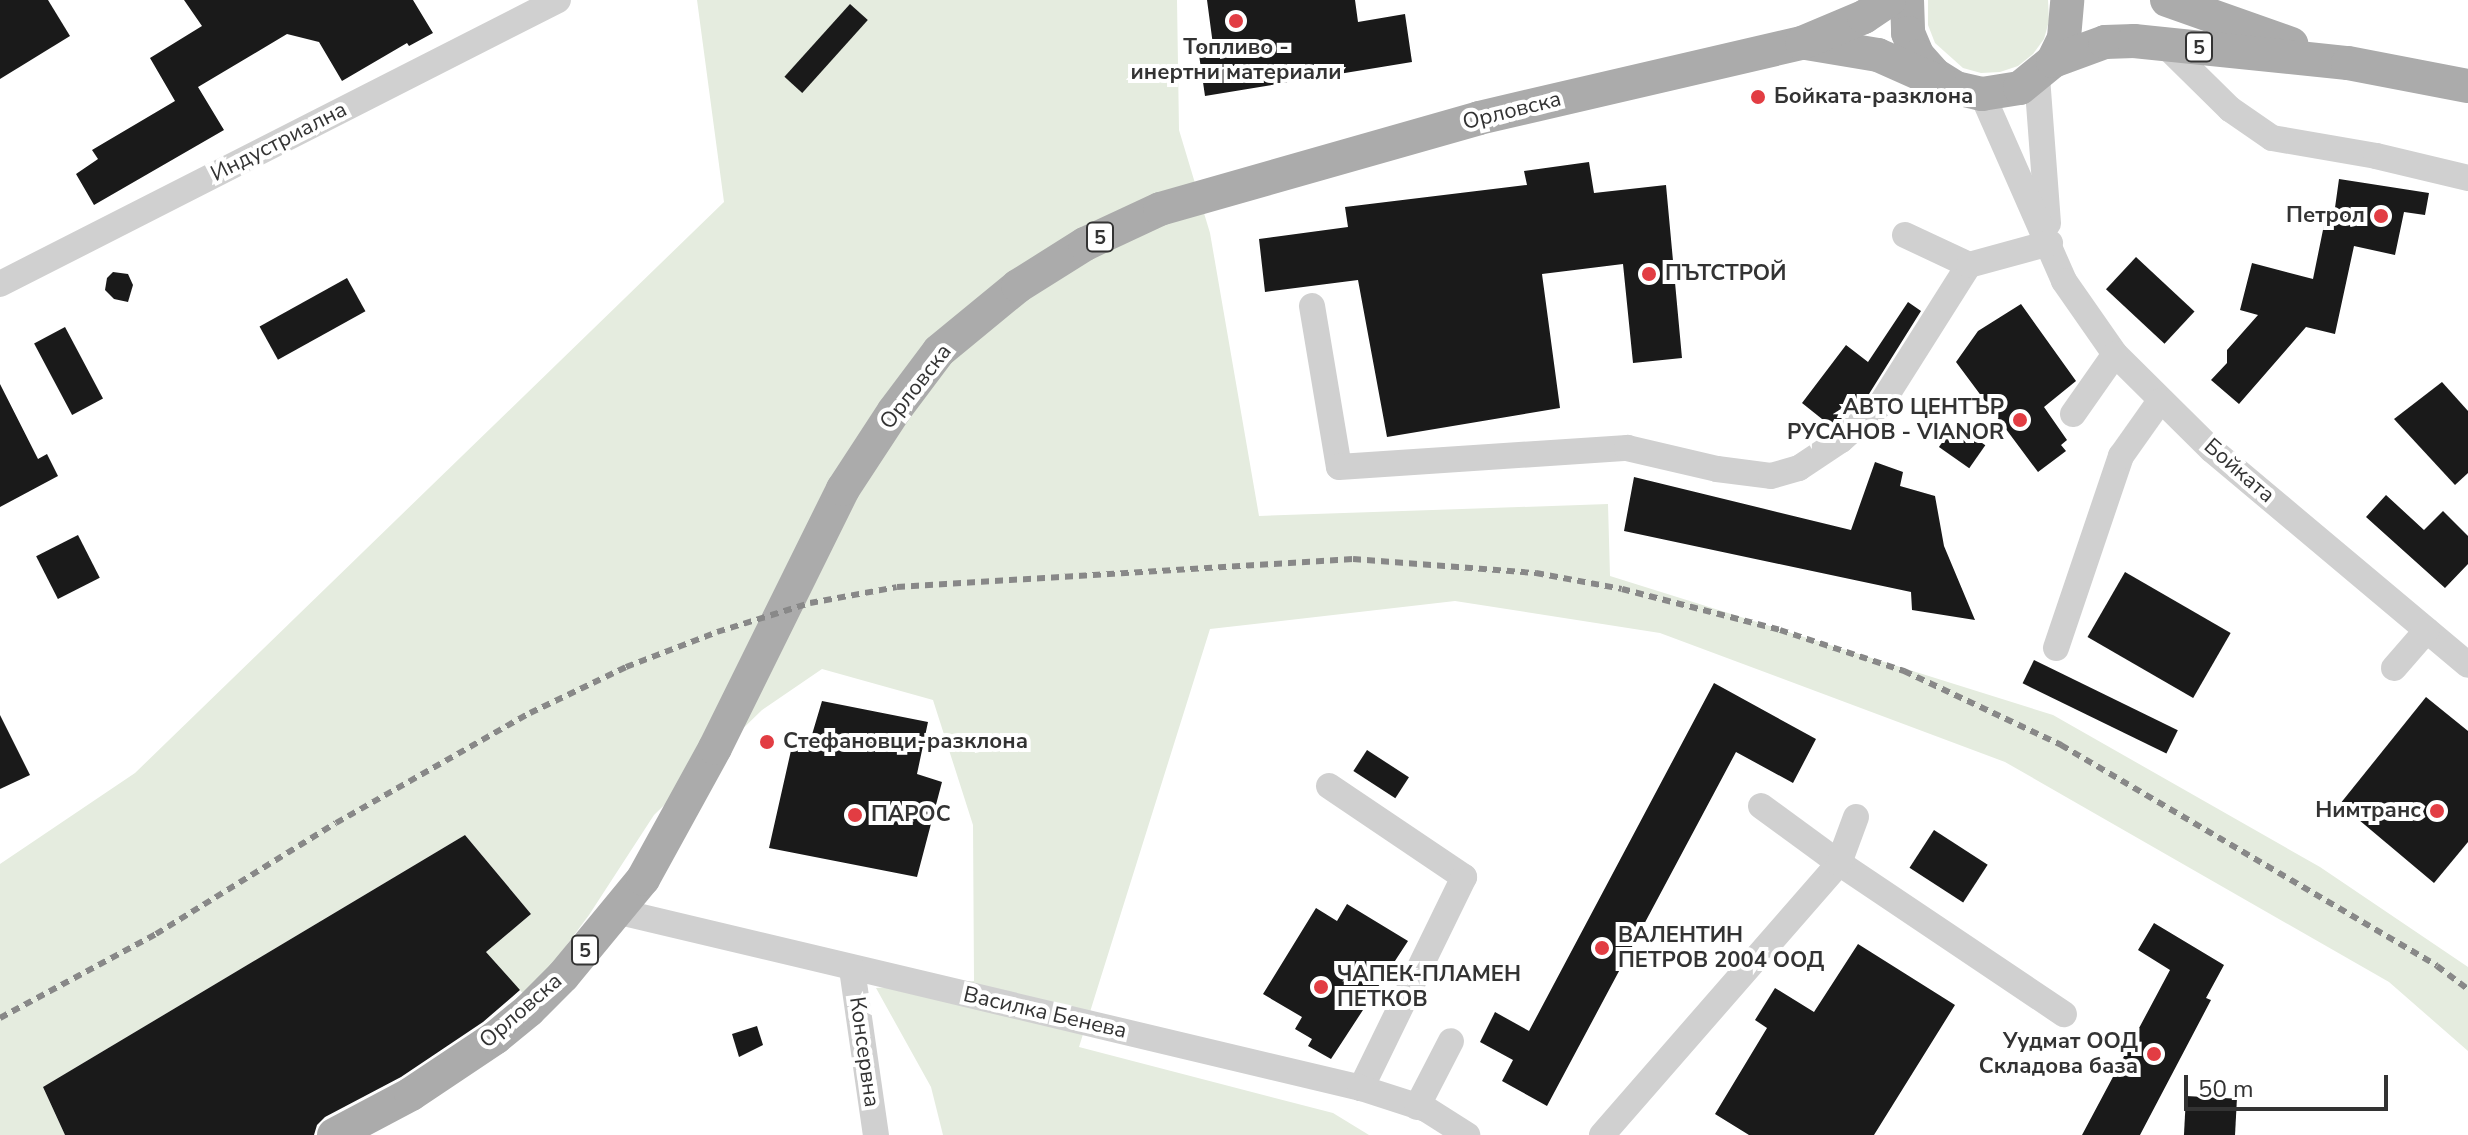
<!DOCTYPE html>
<html>
<head>
<meta charset="utf-8">
<style>
  body { margin:0 }
  #map { position:relative; width:2468px; height:1135px; overflow:hidden; background:#fff; font-family:"Nunito Sans",sans-serif }
  div>[style] { position:absolute }
  .green>* { inset:0; background:#e5ecdf }
  .building>* { inset:0; background:#1a1a1a; transform-origin:0 0 }
  .minor>* { height:26px; margin:-13px; padding:0 13px; transform-origin:13px; border-radius:13px; background:#d0d0d0 }
  .major>* { height:34px; margin:-17px; padding:0 17px; transform-origin:17px; border-radius:17px; background:#ababab }
  .rail>* { height:6px; margin-top:-3px; transform-origin:0; background:repeating-linear-gradient(90deg,#888 0 8px,transparent 0 14px) }
  .dots>* { width:22px; height:22px; translate:-50% -50%; box-sizing:border-box; border:4px solid #fff; border-radius:50% }
  span { translate:-50% -50%; white-space:nowrap; text-align:center; line-height:1.15; -webkit-text-stroke:8px #fff; paint-order:stroke }
  .shield-label span { padding:2px 6px; background:#fff; border:2px solid; border-radius:6px; -webkit-text-stroke-width:0 }
  .shield-label { font-size:20px; color:#333; font-weight:700 }
  .poi-label { font-size:22px; color:#333; font-weight:700 }
  .left { translate:0 -50%; text-align:left }
  .right { translate:-100% -50%; text-align:right }
  .street-label { font-size:22px; color:#333 }
  .scale { position:absolute; left:2184px; top:1075px; width:204px; height:36px; box-sizing:border-box; border:4px solid #333; border-top:0; padding-left:10px; font-size:24px; line-height:28px; white-space:nowrap; color:#333; -webkit-text-stroke:6px #fff; paint-order:stroke }
</style>
</head>
<body>
<div id="map">
  <div class="green">
    <i style="clip-path:polygon(697px 0,1177px 0,1179px 130px,1210px 233px,1259px 516px,1608px 504px,1610px 576px,2053px 715px,2320px 867px,2468px 967px,2468px 1051px,2389px 982px,2005px 762px,1660px 633px,1455px 601px,1210px 629px,1079px 1047px,1333px 1113px,1369px 1135px,943px 1135px,931px 1087px,876px 988px,974px 981px,973px 825px,933px 700px,822px 669px,762px 710px,654px 815px,589px 915px,527px 998px,486px 952px,531px 914px,465px 835px,43px 1087px,65px 1135px,0 1135px,0 864px,135px 773px,724px 202px)"></i>
    <i style="clip-path:polygon(1928px 0,2048px 0,2049px 21px,2044px 39px,2033px 54px,2018px 66px,2000px 72px,1981px 73px,1963px 68px,1935px 43px,1928px 25px)"></i>
  </div>
  <div class="building">
    <i style="clip-path:polygon(0 0,48px 0,70px 36px,0 79px)"></i>
    <i style="clip-path:polygon(184px 0,413px 0,433px 33px,409px 46px,407px 43px,342px 81px,319px 42px,287px 34px,198px 87px,224px 130px,94px 205px,76px 174px,98px 159px,92px 150px,175px 101px,150px 58px,202px 26px)"></i>
    <i style="clip-path:polygon(1207px 0,1355px 0,1358px 22px,1405px 14px,1412px 62px,1205px 96px,1198px 48px,1213px 45px)"></i>
    <i style="left:850px;top:4px;width:24px;height:98px;rotate:42deg"></i>
    <i style="clip-path:polygon(1589px 162px,1594px 193px,1666px 185px,1682px 358px,1633px 363px,1623px 264px,1542px 274px,1560px 408px,1387px 437px,1358px 280px,1265px 292px,1259px 239px,1348px 227px,1345px 207px,1527px 185px,1524px 171px)"></i>
    <i style="clip-path:polygon(2339px 179px,2429px 193px,2425px 215px,2404px 212px,2395px 255px,2354px 246px,2335px 334px,2306px 327px,2239px 404px,2211px 380px,2227px 363px,2227px 350px,2258px 315px,2240px 310px,2252px 263px,2313px 279px,2325px 220px,2333px 222px)"></i>
    <i style="left:2136px;top:257px;width:80px;height:44px;rotate:43deg"></i>
    <i style="clip-path:polygon(113px 272px,128px 274px,133px 285px,128px 302px,114px 299px,105px 290px,107px 278px)"></i>
    <i style="left:347px;top:278px;width:38px;height:100px;rotate:61deg"></i>
    <i style="clip-path:polygon(1908px 302px,1921px 311px,1869px 394px,1832px 427px,1802px 403px,1846px 345px,1868px 362px)"></i>
    <i style="clip-path:polygon(2021px 304px,2076px 381px,2044px 407px,2067px 440px,2061px 445px,2066px 451px,2038px 472px,1956px 362px,1978px 331px)"></i>
    <i style="left:65px;top:327px;width:81px;height:35px;rotate:62deg"></i>
    <i style="clip-path:polygon(2442px 382px,2468px 411px,2468px 473px,2455px 485px,2394px 419px)"></i>
    <i style="clip-path:polygon(0 384px,38px 459px,47px 454px,58px 476px,0 507px)"></i>
    <i style="left:1955px;top:424px;width:37px;height:28px;rotate:35deg"></i>
    <i style="clip-path:polygon(1875px 462px,1903px 472px,1900px 486px,1935px 496px,1944px 546px,1975px 620px,1912px 610px,1911px 592px,1624px 531px,1634px 477px,1851px 530px)"></i>
    <i style="clip-path:polygon(2386px 495px,2424px 530px,2443px 511px,2468px 536px,2468px 564px,2445px 588px,2366px 517px)"></i>
    <i style="left:78px;top:535px;width:48px;height:47px;rotate:63deg"></i>
    <i style="left:2125px;top:572px;width:122px;height:75px;rotate:30deg"></i>
    <i style="left:2034px;top:660px;width:160px;height:26px;rotate:26deg"></i>
    <i style="clip-path:polygon(1714px 683px,1816px 739px,1793px 783px,1736px 752px,1547px 1106px,1502px 1081px,1513px 1060px,1480px 1042px,1495px 1012px,1529px 1031px)"></i>
    <i style="clip-path:polygon(2426px 697px,2468px 731px,2468px 842px,2434px 883px,2340px 804px)"></i>
    <i style="clip-path:polygon(822px 701px,928px 722px,917px 774px,942px 782px,917px 877px,769px 848px,792px 746px,808px 748px)"></i>
    <i style="clip-path:polygon(0 715px,30px 775px,0 789px)"></i>
    <i style="left:1367px;top:750px;width:50px;height:25px;rotate:33deg"></i>
    <i style="left:1934px;top:830px;width:64px;height:45px;rotate:33deg"></i>
    <i style="clip-path:polygon(465px 835px,531px 914px,486px 952px,520px 990px,483px 1022px,401px 1077px,325px 1117px,317px 1125px,314px 1135px,65px 1135px,43px 1087px)"></i>
    <i style="clip-path:polygon(1347px 904px,1408px 941px,1331px 1059px,1308px 1046px,1312px 1039px,1295px 1029px,1302px 1017px,1263px 994px,1316px 908px,1337px 921px)"></i>
    <i style="clip-path:polygon(2154px 923px,2224px 965px,2206px 998px,2211px 1000px,2140px 1135px,2082px 1135px,2170px 970px,2138px 950px)"></i>
    <i style="clip-path:polygon(1858px 944px,1955px 1005px,1874px 1135px,1749px 1135px,1715px 1114px,1767px 1028px,1755px 1020px,1775px 988px,1814px 1012px)"></i>
    <i style="clip-path:polygon(757px 1026px,763px 1045px,739px 1057px,732px 1034px)"></i>
    <i style="left:2186px;top:1096px;width:51px;height:39px;rotate:3deg"></i>
  </div>
  <div class="minor">
    <i style="left:2164px;top:44px;width:93px;rotate:44.6deg"></i>
    <i style="left:2230px;top:109px;width:51px;rotate:34.6deg"></i>
    <i style="left:2272px;top:138px;width:106px;rotate:9.8deg"></i>
    <i style="left:2376px;top:156px;width:95px;rotate:13.4deg"></i>
    <i style="left:2037px;top:77px;width:147px;rotate:85.7deg"></i>
    <i style="left:1982px;top:94px;width:204px;rotate:66.3deg"></i>
    <i style="left:2064px;top:281px;width:89px;rotate:55.1deg"></i>
    <i style="left:2115px;top:354px;width:136px;rotate:44.7deg"></i>
    <i style="left:2212px;top:450px;width:334px;rotate:40deg"></i>
    <i style="left:1905px;top:235px;width:71px;rotate:25.1deg"></i>
    <i style="left:0;top:284px;width:626px;rotate:-26.97deg"></i>
    <i style="left:1312px;top:306px;width:163px;rotate:80.5deg"></i>
    <i style="left:1339px;top:467px;width:289px;rotate:-3.8deg"></i>
    <i style="left:1627px;top:448px;width:92px;rotate:13.1deg"></i>
    <i style="left:1717px;top:469px;width:54px;rotate:7.4deg"></i>
    <i style="left:1771px;top:476px;width:29px;rotate:-16deg"></i>
    <i style="left:1799px;top:468px;width:50px;rotate:-33.7deg"></i>
    <i style="left:1841px;top:440px;width:54px;rotate:-42deg"></i>
    <i style="left:1881px;top:404px;width:165px;rotate:-57.7deg"></i>
    <i style="left:1969px;top:265px;width:84px;rotate:-15.2deg"></i>
    <i style="left:2073px;top:414px;width:73px;rotate:-55deg"></i>
    <i style="left:2056px;top:648px;width:203px;rotate:-71.3deg"></i>
    <i style="left:2121px;top:456px;width:67px;rotate:-54.7deg"></i>
    <i style="left:2394px;top:668px;width:50px;rotate:-49deg"></i>
    <i style="left:1329px;top:786px;width:163px;rotate:34deg"></i>
    <i style="left:1464px;top:877px;width:235px;rotate:116deg"></i>
    <i style="left:1761px;top:806px;width:97px;rotate:36.2deg"></i>
    <i style="left:1839px;top:863px;width:271px;rotate:33.9deg"></i>
    <i style="left:616px;top:911px;width:766px;rotate:13.36deg"></i>
    <i style="left:1361px;top:1088px;width:68px;rotate:17.9deg"></i>
    <i style="left:1426px;top:1109px;width:49px;rotate:32.4deg"></i>
    <i style="left:852px;top:969px;width:168px;rotate:81.8deg"></i>
    <i style="left:1417px;top:1107px;width:74px;rotate:-62.7deg"></i>
    <i style="left:1602px;top:1135px;width:361px;rotate:-48.9deg"></i>
    <i style="left:1839px;top:863px;width:49px;rotate:-69.7deg"></i>
  </div>
  <div class="major">
    <i style="left:1907px;top:0;width:33px;rotate:88deg"></i>
    <i style="left:1908px;top:33px;width:25px;rotate:67deg"></i>
    <i style="left:1918px;top:56px;width:25px;rotate:48deg"></i>
    <i style="left:1935px;top:75px;width:25px;rotate:32deg"></i>
    <i style="left:1956px;top:88px;width:27px;rotate:13deg"></i>
    <i style="left:1982px;top:94px;width:38px;rotate:-9deg"></i>
    <i style="left:2020px;top:88px;width:43px;rotate:-39.3deg"></i>
    <i style="left:2053px;top:61px;width:25px;rotate:-64deg"></i>
    <i style="left:2064px;top:38px;width:38px;rotate:-85deg"></i>
    <i style="left:2167px;top:0;width:132px;rotate:19.5deg"></i>
    <i style="left:1806px;top:43px;width:73px;rotate:9.5deg"></i>
    <i style="left:1878px;top:55px;width:67px;rotate:23.9deg"></i>
    <i style="left:2053px;top:61px;width:55px;rotate:-20.1deg"></i>
    <i style="left:2105px;top:42px;width:29px;rotate:-2deg"></i>
    <i style="left:2134px;top:41px;width:215px;rotate:5.9deg"></i>
    <i style="left:2348px;top:63px;width:122px;rotate:10.9deg"></i>
    <i style="left:334px;top:1135px;width:87px;rotate:-28deg"></i>
    <i style="left:411px;top:1094px;width:101px;rotate:-33.7deg"></i>
    <i style="left:495px;top:1038px;width:44px;rotate:-39.5deg"></i>
    <i style="left:529px;top:1010px;width:48px;rotate:-45deg"></i>
    <i style="left:563px;top:976px;width:126px;rotate:-50.5deg"></i>
    <i style="left:643px;top:879px;width:149px;rotate:-61.2deg"></i>
    <i style="left:715px;top:748px;width:289px;rotate:-63.7deg"></i>
    <i style="left:843px;top:489px;width:93px;rotate:-56.8deg"></i>
    <i style="left:894px;top:411px;width:75px;rotate:-53.1deg"></i>
    <i style="left:939px;top:351px;width:102px;rotate:-39.4deg"></i>
    <i style="left:1018px;top:286px;width:79px;rotate:-32.1deg"></i>
    <i style="left:1085px;top:244px;width:83px;rotate:-25deg"></i>
    <i style="left:1160px;top:209px;width:332px;rotate:-15.9deg"></i>
    <i style="left:1479px;top:118px;width:332px;rotate:-13.1deg"></i>
    <i style="left:1802px;top:43px;width:67px;rotate:-22.8deg"></i>
    <i style="left:1864px;top:17px;width:30px;rotate:-34deg"></i>
  </div>
  <div class="rail">
    <i style="left:0;top:1018px;width:177px;rotate:-28.3deg"></i>
    <i style="left:156px;top:934px;width:211px;rotate:-31.7deg"></i>
    <i style="left:336px;top:823px;width:223px;rotate:-29.6deg"></i>
    <i style="left:530px;top:713px;width:106px;rotate:-25.6deg"></i>
    <i style="left:626px;top:667px;width:97px;rotate:-21deg"></i>
    <i style="left:717px;top:632px;width:97px;rotate:-17.3deg"></i>
    <i style="left:810px;top:603px;width:88px;rotate:-10.4deg"></i>
    <i style="left:897px;top:587px;width:457px;rotate:-3.5deg"></i>
    <i style="left:1353px;top:559px;width:184px;rotate:4.4deg"></i>
    <i style="left:1536px;top:573px;width:87px;rotate:10.5deg"></i>
    <i style="left:1622px;top:589px;width:163px;rotate:14.5deg"></i>
    <i style="left:1780px;top:630px;width:131px;rotate:18.3deg"></i>
    <i style="left:1904px;top:671px;width:174px;rotate:25.2deg"></i>
    <i style="left:2061px;top:745px;width:436px;rotate:30.4deg"></i>
    <i style="left:2437px;top:966px;width:39px;rotate:37deg"></i>
  </div>
  <div class="dots">
    <i style="left:1236px;top:21px;background:#e23d43"></i>
    <i style="left:1758px;top:97px;background:#e23d43"></i>
    <i style="left:2381px;top:216px;background:#e23d43"></i>
    <i style="left:1649px;top:274px;background:#e23d43"></i>
    <i style="left:2020px;top:420px;background:#e23d43"></i>
    <i style="left:767px;top:742px;background:#e23d43"></i>
    <i style="left:2437px;top:811px;background:#e23d43"></i>
    <i style="left:855px;top:815px;background:#e23d43"></i>
    <i style="left:1602px;top:948px;background:#e23d43"></i>
    <i style="left:1321px;top:987px;background:#e23d43"></i>
    <i style="left:2154px;top:1054px;background:#e23d43"></i>
  </div>
  <div class="shield-label">
    <span style="left:2199px;top:47px">5</span>
    <span style="left:1100px;top:237px">5</span>
    <span style="left:585px;top:950px">5</span>
  </div>
  <div class="poi-label">
    <span style="left:1236px;top:60px">Топливо -<br>инертни материали</span>
    <span class="left" style="left:1774px;top:97px">Бойката-разклона</span>
    <span class="right" style="left:2365px;top:216px">Петрол</span>
    <span class="left" style="left:1665px;top:274px">ПЪТСТРОЙ</span>
    <span class="right" style="left:2004px;top:420px">АВТО ЦЕНТЪР<br>РУСАНОВ - VIANOR</span>
    <span class="left" style="left:783px;top:742px">Стефановци-разклона</span>
    <span class="right" style="left:2421px;top:811px">Нимтранс</span>
    <span class="left" style="left:871px;top:815px">ПАРОС</span>
    <span class="left" style="left:1618px;top:948px">ВАЛЕНТИН<br>ПЕТРОВ 2004 ООД</span>
    <span class="left" style="left:1337px;top:987px">ЧАПЕК-ПЛАМЕН<br>ПЕТКОВ</span>
    <span class="right" style="left:2138px;top:1054px">Уудмат ООД<br>Складова база</span>
  </div>
  <div class="street-label">
    <span style="left:1512px;top:111px;rotate:-14deg">Орловска</span>
    <span style="left:279px;top:142px;rotate:-27deg">Индустриална</span>
    <span style="left:916px;top:387px;rotate:-52deg">Орловска</span>
    <span style="left:2239px;top:471px;rotate:41deg">Бойката</span>
    <span style="left:521px;top:1011px;rotate:-41deg">Орловска</span>
    <span style="left:1045px;top:1013px;rotate:13deg">Василка Бенева</span>
    <span style="left:864px;top:1052px;rotate:82deg">Консервна</span>
  </div>
  <div class="scale">50 m</div>
</div>
</body>
</html>
